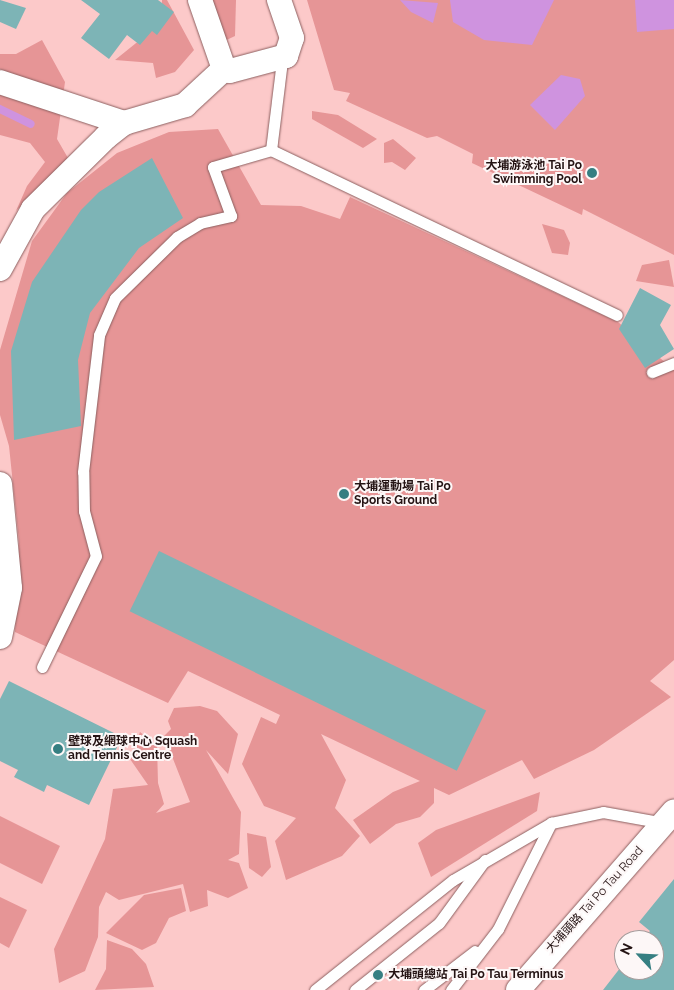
<!DOCTYPE html>
<html>
<head>
<meta charset="utf-8">
<style>
  body { margin:0 }
  #map { position:relative; width:674px; height:990px; overflow:hidden; background:#fcc9c9; font-family:Raleway,"Noto Sans TC",sans-serif }
  div>[style] { position:absolute }
  .green>* { inset:0; background:#e69596 }
  .water>* { inset:0; background:#cf93df }
  .stream>* { height:8px; margin:-4px; padding:0 4px; transform-origin:4px; border-radius:4px; background:#cf93df }
  .building>* { inset:0; background:#7db4b6; transform-origin:0 0 }
  .roads { filter:drop-shadow(0 0 1px #8c6060) drop-shadow(0 0 1px #8c6060) }
  .service>* { height:11px; margin:-5.5px; padding:0 5.5px; transform-origin:5.5px; border-radius:5.5px; background:#fff }
  .minor>* { height:24px; margin:-12px; padding:0 12px; transform-origin:12px; border-radius:12px; background:#fff }
  .dots>* { width:14px; height:14px; translate:-50% -50%; box-sizing:border-box; border:2px solid #fdf7f7; border-radius:50% }
  span { translate:-50% -50%; white-space:nowrap; text-align:center; line-height:1.15; -webkit-text-stroke:4px #fdf7f7; paint-order:stroke }
  .poi-label { font-size:12px; color:#241313; font-weight:700 }
  .right { translate:-100% -50%; text-align:right }
  .left { translate:0 -50%; text-align:left }
  .street-label { font-size:12px; color:#241313 }
  .north { position:absolute; left:614px; top:930px; width:50px; height:50px; box-sizing:border-box; background:#fdf7f7; border:1px solid #a69c9c; border-radius:50%; rotate:295deg; font-size:14px; font-weight:700; line-height:20px; text-align:center; color:#241313 }
  .north::after { content:''; display:block; margin:auto; width:18px; height:22px; background:#367f82; clip-path:polygon(50% 0,100% 100%,50% 72%,0 100%) }
</style>
</head>
<body>
<div id="map">
  <div class="green">
    <i style="clip-path:polygon(162px 0,167px 0,194px 50px,175px 72px,156px 78px,153px 63px,115px 60px,161px 23px)"></i>
    <i style="clip-path:polygon(193px 0,236px 0,235px 36px,218px 44px)"></i>
    <i style="clip-path:polygon(307px 0,674px 0,674px 255px,583px 209px,582px 215px,472px 163px,473px 154px,437px 136px,427px 138px,346px 101px,350px 93px,334px 90px)"></i>
    <i style="clip-path:polygon(42px 40px,65px 82px,57px 139px,68px 158px,16px 211px,27px 186px,45px 162px,30px 143px,0 135px,0 54px,16px 54px)"></i>
    <i style="clip-path:polygon(312px 111px,338px 115px,377px 139px,363px 148px,312px 119px)"></i>
    <i style="clip-path:polygon(218px 129px,261px 205px,301px 206px,340px 219px,350px 197px,618px 322px,674px 370px,674px 660px,650px 681px,671px 697px,594px 750px,534px 779px,522px 760px,449px 795px,434px 788px,434px 803px,420px 817px,396px 824px,370px 844px,353px 820px,393px 792px,420px 781px,321px 734px,346px 780px,335px 808px,360px 836px,342px 856px,286px 880px,275px 841px,296px 818px,264px 806px,242px 764px,261px 717px,276px 724px,280px 715px,188px 671px,168px 703px,15px 632px,19px 542px,9px 446px,0 415px,0 350px,32px 241px,67px 193px,117px 153px,169px 132px)"></i>
    <i style="clip-path:polygon(393px 139px,416px 158px,405px 170px,392px 162px,384px 163px,384px 143px)"></i>
    <i style="clip-path:polygon(542px 224px,564px 230px,570px 243px,568px 255px,552px 253px)"></i>
    <i style="clip-path:polygon(669px 260px,674px 287px,636px 281px,642px 265px)"></i>
    <i style="clip-path:polygon(200px 706px,217px 711px,238px 734px,228px 774px,206px 750px,241px 812px,239px 854px,228px 860px,239px 863px,248px 888px,228px 898px,207px 890px,208px 906px,190px 912px,183px 884px,119px 900px,106px 892px,99px 907px,98px 937px,85px 971px,59px 983px,54px 949px,105px 839px,113px 789px,148px 785px,130px 759px,140px 732px,157px 745px,158px 783px,164px 804px,156px 813px,190px 802px,164px 736px,171px 729px,168px 721px,174px 708px)"></i>
    <i style="clip-path:polygon(540px 792px,537px 811px,431px 877px,418px 843px,436px 830px)"></i>
    <i style="clip-path:polygon(0 816px,60px 846px,42px 884px,0 863px)"></i>
    <i style="clip-path:polygon(247px 833px,266px 837px,271px 867px,262px 877px,249px 868px)"></i>
    <i style="clip-path:polygon(181px 888px,186px 911px,169px 918px,156px 943px,142px 950px,106px 933px,144px 895px)"></i>
    <i style="clip-path:polygon(0 897px,27px 910px,9px 948px,0 943px)"></i>
    <i style="clip-path:polygon(107px 940px,132px 949px,146px 964px,154px 987px,95px 990px,106px 969px)"></i>
  </div>
  <div class="water">
    <i style="clip-path:polygon(400px 0,438px 3px,433px 23px,411px 12px)"></i>
    <i style="clip-path:polygon(450px 0,554px 0,532px 45px,484px 40px,453px 22px)"></i>
    <i style="clip-path:polygon(635px 0,674px 0,674px 29px,637px 32px)"></i>
    <i style="clip-path:polygon(561px 75px,580px 79px,585px 96px,555px 130px,530px 105px)"></i>
  </div>
  <div class="stream">
    <i style="left:0;top:109px;width:34px;rotate:26deg"></i>
  </div>
  <div class="building">
    <i style="clip-path:polygon(0 0,26px 8px,16px 29px,0 22px)"></i>
    <i style="clip-path:polygon(81px 0,158px 0,174px 12px,157px 35px,152px 31px,140px 45px,127px 35px,109px 59px,81px 38px,100px 14px)"></i>
    <i style="clip-path:polygon(152px 158px,183px 218px,139px 248px,90px 313px,78px 360px,81px 426px,14px 440px,11px 351px,32px 282px,81px 210px,99px 192px)"></i>
    <i style="clip-path:polygon(640px 288px,671px 305px,660px 325px,674px 349px,645px 368px,619px 329px)"></i>
    <i style="left:159px;top:551px;width:364px;height:67px;rotate:26deg"></i>
    <i style="clip-path:polygon(9px 681px,122px 737px,89px 805px,47px 785px,44px 792px,14px 777px,18px 770px,0 761px,0 699px)"></i>
    <i style="clip-path:polygon(674px 879px,674px 990px,603px 990px,624px 963px,624px 970px,654px 970px,654px 940px,642px 940px,650px 931px,639px 922px)"></i>
  </div>
  <div class="roads">
    <div class="service">
      <i style="left:271px;top:150px;width:91px;rotate:-83deg"></i>
      <i style="left:652px;top:372px;width:24px;rotate:-22deg"></i>
      <i style="left:42px;top:667px;width:123px;rotate:-64.1deg"></i>
      <i style="left:96px;top:556px;width:47px;rotate:-104.9deg"></i>
      <i style="left:84px;top:511px;width:39px;rotate:-91deg"></i>
      <i style="left:83px;top:472px;width:138px;rotate:-83.3deg"></i>
      <i style="left:99px;top:335px;width:40px;rotate:-66.6deg"></i>
      <i style="left:115px;top:298px;width:87px;rotate:-44.5deg"></i>
      <i style="left:177px;top:237px;width:27px;rotate:-31deg"></i>
      <i style="left:200px;top:223px;width:32px;rotate:-13deg"></i>
      <i style="left:231px;top:216px;width:52px;rotate:-110.2deg"></i>
      <i style="left:213px;top:167px;width:60px;rotate:-16.3deg"></i>
      <i style="left:271px;top:150px;width:383px;rotate:25.5deg"></i>
      <i style="left:315px;top:990px;width:176px;rotate:-38.6deg"></i>
      <i style="left:453px;top:880px;width:113px;rotate:-30.2deg"></i>
      <i style="left:551px;top:823px;width:53px;rotate:-11.9deg"></i>
      <i style="left:603px;top:812px;width:62px;rotate:10.2deg"></i>
      <i style="left:355px;top:990px;width:107px;rotate:-38.6deg"></i>
      <i style="left:439px;top:923px;width:78px;rotate:-53.9deg"></i>
      <i style="left:424px;top:990px;width:64px;rotate:-37.4deg"></i>
      <i style="left:451px;top:990px;width:77px;rotate:-52.4deg"></i>
      <i style="left:498px;top:929px;width:119px;rotate:-63.4deg"></i>
    </div>
    <div class="minor">
      <i style="left:200px;top:0;width:73px;rotate:70.8deg"></i>
      <i style="left:224px;top:69px;width:6px;rotate:18deg"></i>
      <i style="left:230px;top:71px;width:58px;rotate:-15deg"></i>
      <i style="left:286px;top:56px;width:19px;rotate:-72deg"></i>
      <i style="left:292px;top:38px;width:40px;rotate:-108.9deg"></i>
      <i style="left:0;top:82px;width:131px;rotate:18.3deg"></i>
      <i style="left:0;top:269px;width:68px;rotate:-61.2deg"></i>
      <i style="left:33px;top:209px;width:103px;rotate:-44.6deg"></i>
      <i style="left:106px;top:137px;width:23px;rotate:-38deg"></i>
      <i style="left:124px;top:123px;width:64px;rotate:-16.4deg"></i>
      <i style="left:185px;top:105px;width:53px;rotate:-42.7deg"></i>
      <i style="left:0;top:484px;width:104px;rotate:84.5deg"></i>
      <i style="left:10px;top:588px;width:50px;rotate:101.5deg"></i>
      <i style="left:518px;top:990px;width:237px;rotate:-48.9deg"></i>
    </div>
  </div>
  <div class="dots">
    <i style="left:592px;top:173px;background:#367f82"></i>
    <i style="left:344px;top:494px;background:#367f82"></i>
    <i style="left:58px;top:749px;background:#367f82"></i>
    <i style="left:378px;top:975px;background:#367f82"></i>
  </div>
  <div class="poi-label">
    <span class="right" style="left:582px;top:173px">大埔游泳池 Tai Po<br>Swimming Pool</span>
    <span class="left" style="left:354px;top:494px">大埔運動場 Tai Po<br>Sports Ground</span>
    <span class="left" style="left:68px;top:749px">壁球及網球中心 Squash<br>and Tennis Centre</span>
    <span class="left" style="left:388px;top:975px">大埔頭總站 Tai Po Tau Terminus</span>
  </div>
  <div class="street-label">
    <span style="left:595px;top:900px;rotate:-48deg">大埔頭路 Tai Po Tau Road</span>
  </div>
  <div class="north">N</div>
</div>
</body>
</html>
